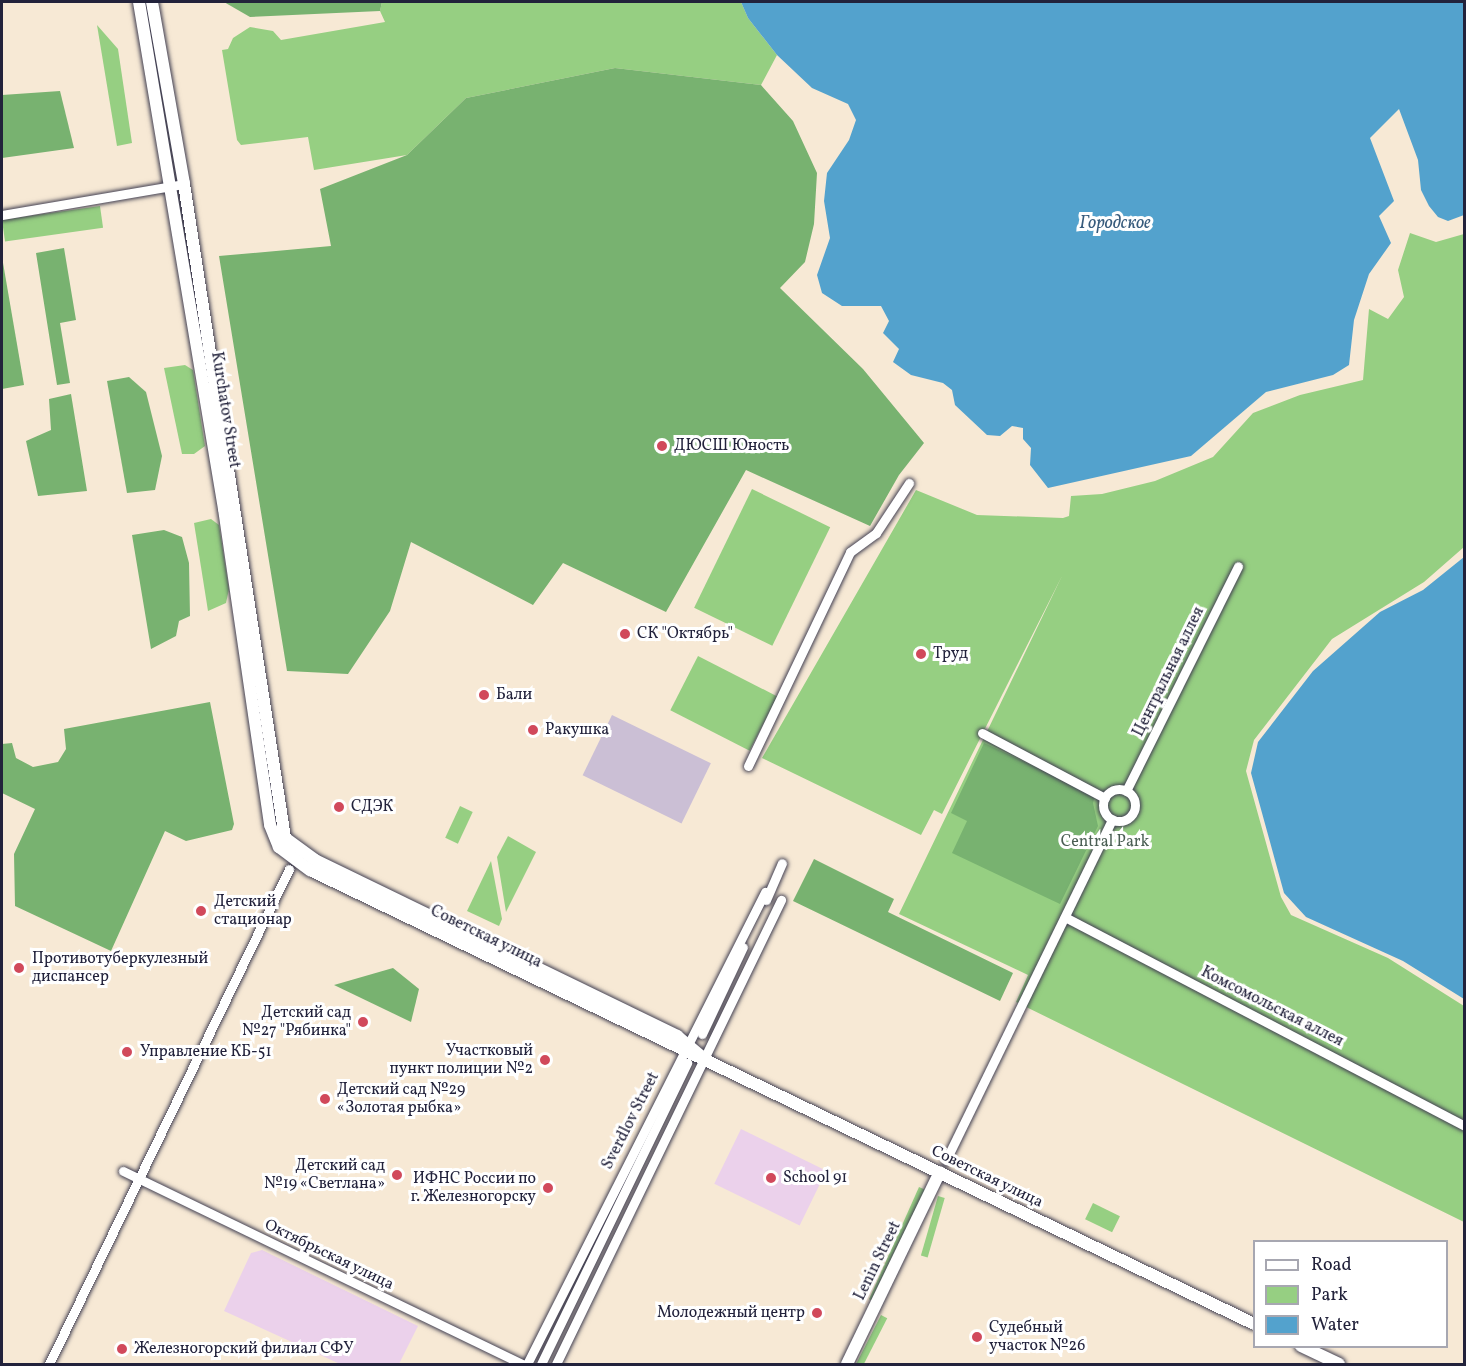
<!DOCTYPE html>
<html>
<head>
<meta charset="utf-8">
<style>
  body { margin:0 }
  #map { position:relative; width:1466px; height:1366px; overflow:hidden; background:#f7e9d5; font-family:Vollkorn,serif }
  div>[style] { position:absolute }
  .built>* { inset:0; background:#ebd1eb; transform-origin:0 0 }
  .industrial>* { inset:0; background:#cbbfd5; transform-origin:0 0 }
  .green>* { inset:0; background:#96cf82; transform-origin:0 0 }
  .forest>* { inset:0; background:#78b270 }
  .water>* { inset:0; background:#53a2cd }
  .roads { filter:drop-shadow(0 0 2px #424052) drop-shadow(0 0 2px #424052) }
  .minor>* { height:9px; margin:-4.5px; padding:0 4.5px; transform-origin:4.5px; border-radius:4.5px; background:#fff }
  .minor>.ring { margin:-4.5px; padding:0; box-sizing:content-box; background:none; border:9px solid #fff; border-radius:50% }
  .major>* { height:12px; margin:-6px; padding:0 6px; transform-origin:6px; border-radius:6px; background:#fff }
  .dots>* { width:16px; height:16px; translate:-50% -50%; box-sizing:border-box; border:3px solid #fff; border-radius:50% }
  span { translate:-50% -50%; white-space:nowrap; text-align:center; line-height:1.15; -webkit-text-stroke:6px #fff; paint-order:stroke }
  .street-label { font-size:16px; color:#22223b }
  .poi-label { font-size:16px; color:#22223b }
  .left { translate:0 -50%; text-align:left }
  .right { translate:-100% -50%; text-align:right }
  .park-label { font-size:16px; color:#4b5f54 }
  .water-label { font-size:18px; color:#385c7d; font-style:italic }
  .frame { position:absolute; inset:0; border:3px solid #22223b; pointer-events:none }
  .legend { position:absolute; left:1253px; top:1240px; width:195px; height:108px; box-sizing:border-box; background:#fff; border:2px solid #a7a7b1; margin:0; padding:8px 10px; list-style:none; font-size:18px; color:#22223b }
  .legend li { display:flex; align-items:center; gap:12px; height:30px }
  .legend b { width:30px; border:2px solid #a7a7b1 }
</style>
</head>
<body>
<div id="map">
  <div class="built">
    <i style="left:741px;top:1129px;width:95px;height:61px;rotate:26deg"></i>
    <i style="clip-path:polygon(262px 1250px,418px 1326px,399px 1364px,340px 1364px,224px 1311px,251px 1253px)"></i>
  </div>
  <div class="industrial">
    <i style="left:612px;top:715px;width:110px;height:67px;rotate:26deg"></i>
  </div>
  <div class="green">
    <i style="clip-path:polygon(382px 2px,741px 2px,748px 18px,777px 55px,761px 85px,615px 68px,466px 98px,407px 155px,314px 170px,308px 137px,241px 145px,237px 140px,222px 50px,228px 49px,233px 38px,250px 27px,273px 31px,281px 40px,385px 22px,380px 11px)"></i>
    <i style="clip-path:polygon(97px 25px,118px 49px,132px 143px,117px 146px)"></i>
    <i style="left:100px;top:206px;width:22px;height:99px;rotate:82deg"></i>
    <i style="clip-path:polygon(1410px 233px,1436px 242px,1464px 234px,1464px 547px,1424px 582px,1332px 639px,1254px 740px,1246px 771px,1281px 897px,1291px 915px,1388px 958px,1464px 1006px,1464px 1222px,1016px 1002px,1028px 975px,899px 914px,1062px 576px,942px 814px,934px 810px,921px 835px,762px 758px,916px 490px,977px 515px,1063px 518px,1069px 516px,1071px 496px,1102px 494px,1155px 481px,1213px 457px,1253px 413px,1300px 395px,1363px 380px,1369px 309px,1388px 319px,1404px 297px,1398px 270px)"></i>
    <i style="clip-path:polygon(185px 365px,193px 370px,205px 446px,194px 454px,182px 454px,164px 368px)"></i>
    <i style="left:752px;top:489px;width:87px;height:132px;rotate:26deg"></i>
    <i style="clip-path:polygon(211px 519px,219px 525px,229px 589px,226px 603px,208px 611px,194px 523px)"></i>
    <i style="left:698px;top:656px;width:89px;height:61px;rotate:27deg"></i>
    <i style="left:460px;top:806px;width:14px;height:35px;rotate:25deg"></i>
    <i style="clip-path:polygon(508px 836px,536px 852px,506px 912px,497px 857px)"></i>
    <i style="clip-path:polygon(491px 861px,502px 919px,499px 926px,467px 911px)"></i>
    <i style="left:919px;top:1187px;width:10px;height:123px;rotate:24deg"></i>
    <i style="left:938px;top:1196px;width:7px;height:62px;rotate:16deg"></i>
    <i style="left:1093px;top:1203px;width:30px;height:18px;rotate:26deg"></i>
    <i style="left:881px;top:1315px;width:7px;height:55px;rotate:27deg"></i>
  </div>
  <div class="forest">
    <i style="clip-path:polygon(224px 2px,382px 2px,380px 11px,250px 17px)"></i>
    <i style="clip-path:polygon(615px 68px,761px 85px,793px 121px,817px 173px,814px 224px,805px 262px,780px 288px,863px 369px,924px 443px,899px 475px,870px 526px,746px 470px,666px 612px,563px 563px,533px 605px,411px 542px,390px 611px,348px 674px,287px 671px,219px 256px,331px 246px,320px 189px,407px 155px,466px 98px)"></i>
    <i style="clip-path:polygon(60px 91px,74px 148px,2px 158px,2px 95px)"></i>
    <i style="clip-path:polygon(64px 248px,76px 320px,60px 323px,70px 383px,57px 385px,36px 253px)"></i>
    <i style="clip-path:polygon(2px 257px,24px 385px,2px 389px)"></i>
    <i style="clip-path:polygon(129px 377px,146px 392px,162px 456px,155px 490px,127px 493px,107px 381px)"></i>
    <i style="clip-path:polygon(71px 394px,87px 491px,38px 496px,26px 441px,51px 430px,49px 399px)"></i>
    <i style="clip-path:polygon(164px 530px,182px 537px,189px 563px,190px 616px,179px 621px,176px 636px,151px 649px,132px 535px)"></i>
    <i style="clip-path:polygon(210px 702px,234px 824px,232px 830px,186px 841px,165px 831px,111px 951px,15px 906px,14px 854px,35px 809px,2px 793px,2px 744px,12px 743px,16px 758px,33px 767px,58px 762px,66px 749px,64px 729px)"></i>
    <i style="clip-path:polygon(984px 743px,1095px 795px,1093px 803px,1098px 826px,1060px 904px,952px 853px,967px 821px,951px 813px)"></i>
    <i style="clip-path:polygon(814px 859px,894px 899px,888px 912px,1013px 973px,1000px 1001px,793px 901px)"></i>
    <i style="clip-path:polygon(393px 968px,419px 989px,411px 1022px,334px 985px)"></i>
  </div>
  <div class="water">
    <i style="clip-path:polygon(741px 2px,1464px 2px,1464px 215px,1448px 221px,1438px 217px,1429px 206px,1421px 190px,1418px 160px,1399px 109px,1370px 138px,1394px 201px,1379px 216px,1391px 243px,1369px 274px,1354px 320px,1349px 365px,1333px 375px,1266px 392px,1191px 456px,1048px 488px,1030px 465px,1031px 448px,1023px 439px,1023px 428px,1012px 426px,1000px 436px,987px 435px,955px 405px,952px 390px,943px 383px,911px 375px,893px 362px,899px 349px,883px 333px,889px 321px,881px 306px,842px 306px,822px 293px,817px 275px,830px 238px,824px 201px,827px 173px,849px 140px,856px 120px,848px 104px,812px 88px,777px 55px,748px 18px)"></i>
    <i style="clip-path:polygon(1464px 557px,1464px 999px,1403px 961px,1306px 917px,1284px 893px,1251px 773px,1258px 742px,1313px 671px,1380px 612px,1423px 590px)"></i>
  </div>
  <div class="roads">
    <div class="minor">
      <i style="left:2px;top:215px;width:185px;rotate:-9.7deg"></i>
      <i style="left:982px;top:733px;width:139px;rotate:27.9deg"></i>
      <i style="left:748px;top:766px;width:237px;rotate:-64.5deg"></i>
      <i style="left:850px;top:552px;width:32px;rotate:-36deg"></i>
      <i style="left:876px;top:533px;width:60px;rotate:-56.6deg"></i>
      <i class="ring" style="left:1103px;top:789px;width:23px;height:23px"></i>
      <i style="left:1126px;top:791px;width:251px;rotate:-63.5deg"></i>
      <i style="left:766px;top:900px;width:40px;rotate:-66.6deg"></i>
      <i style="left:1065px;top:917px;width:450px;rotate:27.6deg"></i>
      <i style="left:702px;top:1034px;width:96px;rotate:-64.8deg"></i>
      <i style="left:946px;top:1160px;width:379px;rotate:-64deg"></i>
      <i style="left:123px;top:1171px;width:444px;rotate:25.8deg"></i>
      <i style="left:49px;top:1364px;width:550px;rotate:-64.13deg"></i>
      <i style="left:527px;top:1364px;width:529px;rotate:-63.24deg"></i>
      <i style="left:541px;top:1364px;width:335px;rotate:-64.1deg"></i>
      <i style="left:556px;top:1364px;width:516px;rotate:-64.13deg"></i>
    </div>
    <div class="major">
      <i style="left:139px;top:2px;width:514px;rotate:80.48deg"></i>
      <i style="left:224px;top:509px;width:319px;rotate:81.7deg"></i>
      <i style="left:270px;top:825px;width:24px;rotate:68deg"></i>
      <i style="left:279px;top:847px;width:39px;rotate:37deg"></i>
      <i style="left:310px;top:870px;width:1047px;rotate:25.68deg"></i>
      <i style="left:152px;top:2px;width:185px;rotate:80deg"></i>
      <i style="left:184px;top:184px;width:662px;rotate:81.22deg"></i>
      <i style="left:285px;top:838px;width:37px;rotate:36deg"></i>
      <i style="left:315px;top:860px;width:403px;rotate:25.9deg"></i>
      <i style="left:677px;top:1036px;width:30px;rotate:40deg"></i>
      <i style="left:1301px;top:1346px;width:42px;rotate:25.3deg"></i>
      <i style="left:847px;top:1364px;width:213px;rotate:-64.2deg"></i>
    </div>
  </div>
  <div class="dots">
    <i style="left:662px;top:446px;background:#d1495b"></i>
    <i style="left:625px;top:634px;background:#d1495b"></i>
    <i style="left:921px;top:654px;background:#d1495b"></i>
    <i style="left:484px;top:695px;background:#d1495b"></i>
    <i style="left:533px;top:730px;background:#d1495b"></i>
    <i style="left:339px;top:807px;background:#d1495b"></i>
    <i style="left:201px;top:911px;background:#d1495b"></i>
    <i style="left:19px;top:968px;background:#d1495b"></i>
    <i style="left:363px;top:1022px;background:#d1495b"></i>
    <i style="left:127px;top:1052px;background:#d1495b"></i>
    <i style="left:545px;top:1060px;background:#d1495b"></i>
    <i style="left:325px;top:1099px;background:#d1495b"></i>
    <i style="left:397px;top:1175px;background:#d1495b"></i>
    <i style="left:771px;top:1178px;background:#d1495b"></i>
    <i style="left:548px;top:1188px;background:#d1495b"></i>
    <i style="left:817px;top:1313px;background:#d1495b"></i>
    <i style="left:977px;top:1337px;background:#d1495b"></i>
    <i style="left:122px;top:1349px;background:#d1495b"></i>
  </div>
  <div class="street-label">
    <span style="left:225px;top:410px;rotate:81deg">Kurchatov Street</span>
    <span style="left:1169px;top:672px;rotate:-64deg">Центральная аллея</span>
    <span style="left:486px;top:937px;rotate:26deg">Советская улица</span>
    <span style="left:1272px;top:1007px;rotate:27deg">Комсомольская аллея</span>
    <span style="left:631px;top:1121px;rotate:-63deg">Sverdlov Street</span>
    <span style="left:987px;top:1177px;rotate:26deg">Советская улица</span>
    <span style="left:329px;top:1255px;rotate:26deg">Октябрьская улица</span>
    <span style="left:878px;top:1261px;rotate:-64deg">Lenin Street</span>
  </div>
  <div class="poi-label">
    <span class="left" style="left:674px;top:446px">ДЮСШ Юность</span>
    <span class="left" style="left:637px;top:634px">СК "Октябрь"</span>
    <span class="left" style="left:933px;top:654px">Труд</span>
    <span class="left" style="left:496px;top:695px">Бали</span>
    <span class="left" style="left:545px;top:730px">Ракушка</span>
    <span class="left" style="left:351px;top:807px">СДЭК</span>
    <span class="left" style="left:214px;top:911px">Детский<br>стационар</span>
    <span class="left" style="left:32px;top:968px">Противотуберкулезный<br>диспансер</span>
    <span class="right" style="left:351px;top:1022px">Детский сад<br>№27 "Рябинка"</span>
    <span class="right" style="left:533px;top:1060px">Участковый<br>пункт полиции №2</span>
    <span class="left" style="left:140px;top:1052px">Управление КБ-51</span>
    <span class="left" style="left:337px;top:1099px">Детский сад №29<br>«Золотая рыбка»</span>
    <span class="right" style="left:385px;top:1175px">Детский сад<br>№19 «Светлана»</span>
    <span class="left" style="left:783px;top:1178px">School 91</span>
    <span class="right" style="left:536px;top:1188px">ИФНС России по<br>г. Железногорску</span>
    <span class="right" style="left:805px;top:1313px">Молодежный центр</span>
    <span class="left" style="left:989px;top:1337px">Судебный<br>участок №26</span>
    <span class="left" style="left:134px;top:1349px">Железногорский филиал СФУ</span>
  </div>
  <div class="park-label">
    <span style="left:1105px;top:842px">Central Park</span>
  </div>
  <div class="water-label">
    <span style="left:1115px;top:224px">Городское</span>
  </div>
  <div class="frame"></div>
  <ul class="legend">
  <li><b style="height:8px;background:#fff"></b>Road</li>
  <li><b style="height:16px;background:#96cf82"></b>Park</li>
  <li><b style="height:16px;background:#53a2cd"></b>Water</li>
  </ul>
</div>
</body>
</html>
